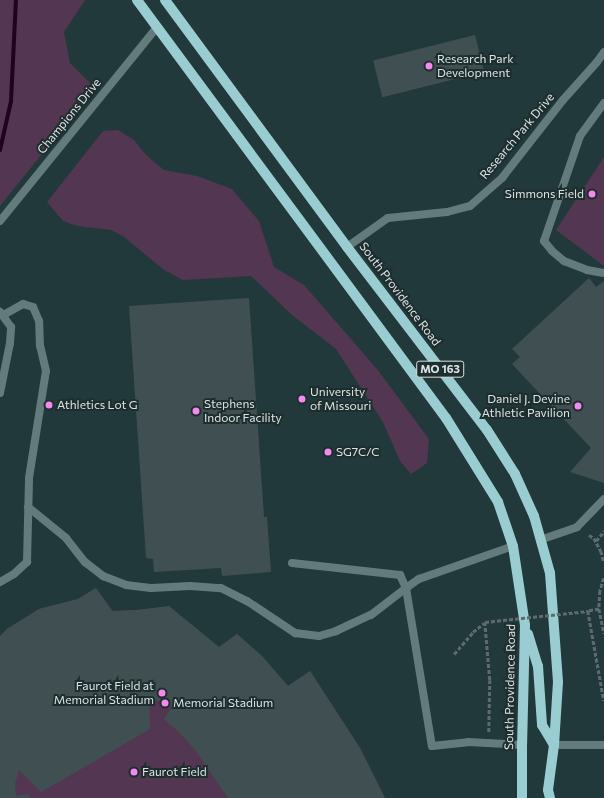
<!DOCTYPE html>
<html>
<head>
<meta charset="utf-8">
<style>
  body { margin:0 }
  #map { position:relative; width:604px; height:798px; overflow:hidden; background:#1e2d2e; font-family:Commissioner,sans-serif }
  div>[style] { position:absolute }
  .built>* { inset:0; background:#22393b; transform-origin:0 0 }
  .green>* { inset:0; background:#533651 }
  .stream>* { height:4px; margin:-2px; padding:0 2px; transform-origin:2px; border-radius:2px; background:#1f041e }
  .building>* { inset:0; background:#405052; transform-origin:0 0 }
  .path>* { height:2.5px; margin-top:-1.25px; transform-origin:0; background:repeating-linear-gradient(90deg,#5e6b6c 0 4px,transparent 0 6px) }
  .lane>* { height:8px; margin:-4px; padding:0 4px; transform-origin:4px; border-radius:4px; background:#637b7d }
  .street>* { height:8px; margin:-4px; padding:0 4px; transform-origin:4px; border-radius:4px; background:#637b7d }
  .primary>* { height:10px; margin:-5px; padding:0 5px; transform-origin:5px; border-radius:5px; background:#9acdd1 }
  .path-bridge>* { height:2.5px; margin-top:-1.25px; transform-origin:0; background:repeating-linear-gradient(90deg,#5e6b6c 0 4px,transparent 0 6px) }
  .dots>* { width:11px; height:11px; translate:-50% -50%; box-sizing:border-box; border:2px solid #1e2d2e; border-radius:50% }
  span { translate:-50% -50%; white-space:nowrap; text-align:center; line-height:1.15; -webkit-text-stroke:4px #1e2d2e; paint-order:stroke }
  .shield-label span { padding:1px 3px; background:#1e2d2e; border:1px solid; border-radius:3px; -webkit-text-stroke-width:0 }
  .shield-label { font-size:11px; color:#dbe4e5; font-weight:700 }
  .poi-label { font-size:12px; color:#dbe4e5 }
  .left { translate:0 -50%; text-align:left }
  .right { translate:-100% -50%; text-align:right }
  .street-label { font-size:12px; color:#dbe4e5 }
</style>
</head>
<body>
<div id="map">
  <div class="built">
    <i style="left:0;top:0;width:604px;height:798px"></i>
  </div>
  <div class="green">
    <i style="clip-path:polygon(0 0,85px 0,64px 32px,70px 63px,95px 88px,0 206px)"></i>
    <i style="clip-path:polygon(118px 130px,134px 140px,146px 155px,164px 170px,197px 176px,232px 189px,259px 221px,274px 267px,304px 285px,377px 369px,429px 439px,427px 463px,411px 474px,400px 461px,383px 422px,336px 349px,292px 315px,251px 276px,183px 280px,164px 270px,123px 236px,111px 230px,77px 226px,63px 221px,47px 202px,103px 131px)"></i>
    <i style="clip-path:polygon(604px 157px,604px 266px,556px 230px)"></i>
    <i style="clip-path:polygon(96px 588px,113px 611px,136px 610px,189px 623px,219px 647px,237px 634px,262px 656px,288px 686px,310px 671px,360px 748px,385px 798px,0 798px,0 636px,7px 629px,39px 609px,78px 599px)"></i>
  </div>
  <div class="stream">
    <i style="left:0;top:150px;width:50px;rotate:-77.3deg"></i>
    <i style="left:11px;top:101px;width:101px;rotate:-87.2deg"></i>
  </div>
  <div class="building">
    <i style="left:475px;top:35px;width:38px;height:105px;rotate:76deg"></i>
    <i style="clip-path:polygon(589px 278px,596px 287px,604px 281px,604px 483px,570px 472px,591px 448px,512px 364px,520px 357px,512px 349px)"></i>
    <i style="clip-path:polygon(249px 298px,264px 517px,267px 517px,271px 572px,222px 576px,221px 568px,154px 572px,153px 559px,146px 558px,129px 306px)"></i>
    <i style="clip-path:polygon(96px 588px,112px 611px,136px 610px,169px 606px,219px 647px,237px 634px,262px 656px,288px 686px,310px 671px,360px 748px,385px 798px,228px 798px,195px 750px,181px 734px,164px 719px,172px 707px,164px 702px,149px 699px,150px 729px,41px 792px,19px 770px,15px 784px,16px 796px,29px 794px,30px 798px,0 798px,0 636px,7px 629px,39px 609px,78px 599px)"></i>
  </div>
  <div class="path">
    <i style="left:589px;top:535px;width:6px;rotate:31deg"></i>
    <i style="left:594px;top:538px;width:15px;rotate:62deg"></i>
    <i style="left:601px;top:551px;width:12px;rotate:76deg"></i>
    <i style="left:596px;top:541px;width:13px;rotate:-51deg"></i>
    <i style="left:604px;top:578px;width:14px;rotate:107deg"></i>
    <i style="left:600px;top:591px;width:18px;rotate:93deg"></i>
    <i style="left:599px;top:609px;width:25px;rotate:78deg"></i>
    <i style="left:599px;top:609px;width:11px;rotate:170deg"></i>
    <i style="left:588px;top:611px;width:91px;rotate:79.9deg"></i>
    <i style="left:485px;top:622px;width:58px;rotate:85.1deg"></i>
    <i style="left:490px;top:680px;width:53px;rotate:91.1deg"></i>
    <i style="left:454px;top:654px;width:29px;rotate:-49deg"></i>
    <i style="left:473px;top:632px;width:14px;rotate:-39deg"></i>
  </div>
  <div class="lane">
    <i style="left:604px;top:103px;width:41px;rotate:126deg"></i>
    <i style="left:580px;top:136px;width:111px;rotate:108.9deg"></i>
    <i style="left:544px;top:241px;width:13px;rotate:51deg"></i>
    <i style="left:552px;top:251px;width:16px;rotate:40deg"></i>
    <i style="left:564px;top:261px;width:25px;rotate:21deg"></i>
    <i style="left:587px;top:270px;width:17px;rotate:10deg"></i>
    <i style="left:0;top:393px;width:51px;rotate:-78.7deg"></i>
    <i style="left:10px;top:343px;width:16px;rotate:-86deg"></i>
    <i style="left:11px;top:327px;width:19px;rotate:-126deg"></i>
    <i style="left:28px;top:507px;width:49px;rotate:39.2deg"></i>
    <i style="left:66px;top:538px;width:31px;rotate:52deg"></i>
    <i style="left:85px;top:562px;width:23px;rotate:38deg"></i>
    <i style="left:103px;top:576px;width:25px;rotate:21deg"></i>
    <i style="left:126px;top:585px;width:25px;rotate:7deg"></i>
    <i style="left:151px;top:588px;width:39px;rotate:-3deg"></i>
    <i style="left:190px;top:586px;width:31px;rotate:4deg"></i>
    <i style="left:221px;top:588px;width:29px;rotate:27deg"></i>
    <i style="left:247px;top:601px;width:58px;rotate:33.7deg"></i>
    <i style="left:295px;top:633px;width:24px;rotate:7deg"></i>
    <i style="left:319px;top:636px;width:18px;rotate:-16deg"></i>
    <i style="left:336px;top:631px;width:38px;rotate:-25deg"></i>
    <i style="left:371px;top:615px;width:44px;rotate:-37.6deg"></i>
    <i style="left:406px;top:588px;width:160px;rotate:80.7deg"></i>
    <i style="left:432px;top:746px;width:36px;rotate:-6deg"></i>
    <i style="left:468px;top:742px;width:54px;rotate:3.2deg"></i>
    <i style="left:540px;top:540px;width:39px;rotate:-19deg"></i>
    <i style="left:577px;top:527px;width:39px;rotate:-46deg"></i>
    <i style="left:292px;top:563px;width:109px;rotate:6.3deg"></i>
    <i style="left:400px;top:575px;width:14px;rotate:65deg"></i>
    <i style="left:406px;top:588px;width:16px;rotate:-35deg"></i>
    <i style="left:419px;top:579px;width:100px;rotate:-19.3deg"></i>
    <i style="left:0;top:582px;width:16px;rotate:-30deg"></i>
    <i style="left:14px;top:574px;width:18px;rotate:-43deg"></i>
    <i style="left:27px;top:562px;width:84px;rotate:-88.6deg"></i>
    <i style="left:29px;top:478px;width:108px;rotate:-81deg"></i>
    <i style="left:46px;top:371px;width:26px;rotate:-103deg"></i>
    <i style="left:40px;top:346px;width:25px;rotate:-92deg"></i>
    <i style="left:39px;top:321px;width:15px;rotate:-113deg"></i>
    <i style="left:33px;top:307px;width:10px;rotate:-163deg"></i>
    <i style="left:23px;top:304px;width:23px;rotate:151deg"></i>
    <i style="left:554px;top:745px;width:50px"></i>
  </div>
  <div class="street">
    <i style="left:0;top:221px;width:250px;rotate:-51deg"></i>
    <i style="left:347px;top:247px;width:50px;rotate:-35.3deg"></i>
    <i style="left:388px;top:218px;width:59px;rotate:-5.8deg"></i>
    <i style="left:447px;top:212px;width:24px;rotate:-15deg"></i>
    <i style="left:470px;top:206px;width:43px;rotate:-41.2deg"></i>
    <i style="left:502px;top:178px;width:99px;rotate:-52deg"></i>
    <i style="left:563px;top:100px;width:51px;rotate:-48.2deg"></i>
    <i style="left:597px;top:62px;width:12px;rotate:-55deg"></i>
  </div>
  <div class="primary">
    <i style="left:137px;top:0;width:520px;rotate:53.53deg"></i>
    <i style="left:446px;top:418px;width:99px;rotate:58.2deg"></i>
    <i style="left:498px;top:502px;width:46px;rotate:71.2deg"></i>
    <i style="left:513px;top:546px;width:80px;rotate:81.4deg"></i>
    <i style="left:525px;top:625px;width:120px;rotate:91.4deg"></i>
    <i style="left:522px;top:745px;width:53px;rotate:90deg"></i>
    <i style="left:165px;top:0;width:307px;rotate:53.6deg"></i>
    <i style="left:347px;top:247px;width:230px;rotate:52.6deg"></i>
    <i style="left:487px;top:430px;width:52px;rotate:57.5deg"></i>
    <i style="left:515px;top:474px;width:46px;rotate:65.7deg"></i>
    <i style="left:534px;top:516px;width:59px;rotate:74.3deg"></i>
    <i style="left:550px;top:573px;width:109px;rotate:85.8deg"></i>
    <i style="left:558px;top:682px;width:63px;rotate:93.6deg"></i>
    <i style="left:554px;top:745px;width:45px;rotate:97.6deg"></i>
    <i style="left:548px;top:790px;width:8px;rotate:76deg"></i>
    <i style="left:528px;top:634px;width:34px;rotate:73deg"></i>
    <i style="left:538px;top:666px;width:59px;rotate:86.1deg"></i>
    <i style="left:542px;top:725px;width:23px;rotate:59deg"></i>
  </div>
  <div class="path-bridge">
    <i style="left:485px;top:622px;width:104px;rotate:-6.1deg"></i>
  </div>
  <div class="dots">
    <i style="left:429px;top:66px;background:#f589ef"></i>
    <i style="left:592px;top:194px;background:#f589ef"></i>
    <i style="left:302px;top:399px;background:#f589ef"></i>
    <i style="left:49px;top:405px;background:#f589ef"></i>
    <i style="left:578px;top:406px;background:#f589ef"></i>
    <i style="left:196px;top:411px;background:#f589ef"></i>
    <i style="left:328px;top:452px;background:#f589ef"></i>
    <i style="left:162px;top:693px;background:#f589ef"></i>
    <i style="left:165px;top:703px;background:#f589ef"></i>
    <i style="left:134px;top:772px;background:#f589ef"></i>
  </div>
  <div class="shield-label">
    <span style="left:440px;top:369px">MO 163</span>
  </div>
  <div class="poi-label">
    <span class="left" style="left:437px;top:66px">Research Park<br>Development</span>
    <span class="right" style="left:584px;top:194px">Simmons Field</span>
    <span class="left" style="left:310px;top:399px">University<br>of Missouri</span>
    <span class="right" style="left:570px;top:406px">Daniel J. Devine<br>Athletic Pavilion</span>
    <span class="left" style="left:204px;top:411px">Stephens<br>Indoor Facility</span>
    <span class="left" style="left:57px;top:405px">Athletics Lot G</span>
    <span class="left" style="left:336px;top:452px">SG7C/C</span>
    <span class="right" style="left:154px;top:693px">Faurot Field at<br>Memorial Stadium</span>
    <span class="left" style="left:173px;top:703px">Memorial Stadium</span>
    <span class="left" style="left:142px;top:772px">Faurot Field</span>
  </div>
  <div class="street-label">
    <span style="left:69px;top:116px;rotate:-51deg">Champions Drive</span>
    <span style="left:517px;top:136px;rotate:-50deg">Research Park Drive</span>
    <span style="left:400px;top:294px;rotate:53deg">South Providence Road</span>
    <span style="left:510px;top:687px;rotate:-89deg">South Providence Road</span>
  </div>
</div>
</body>
</html>
